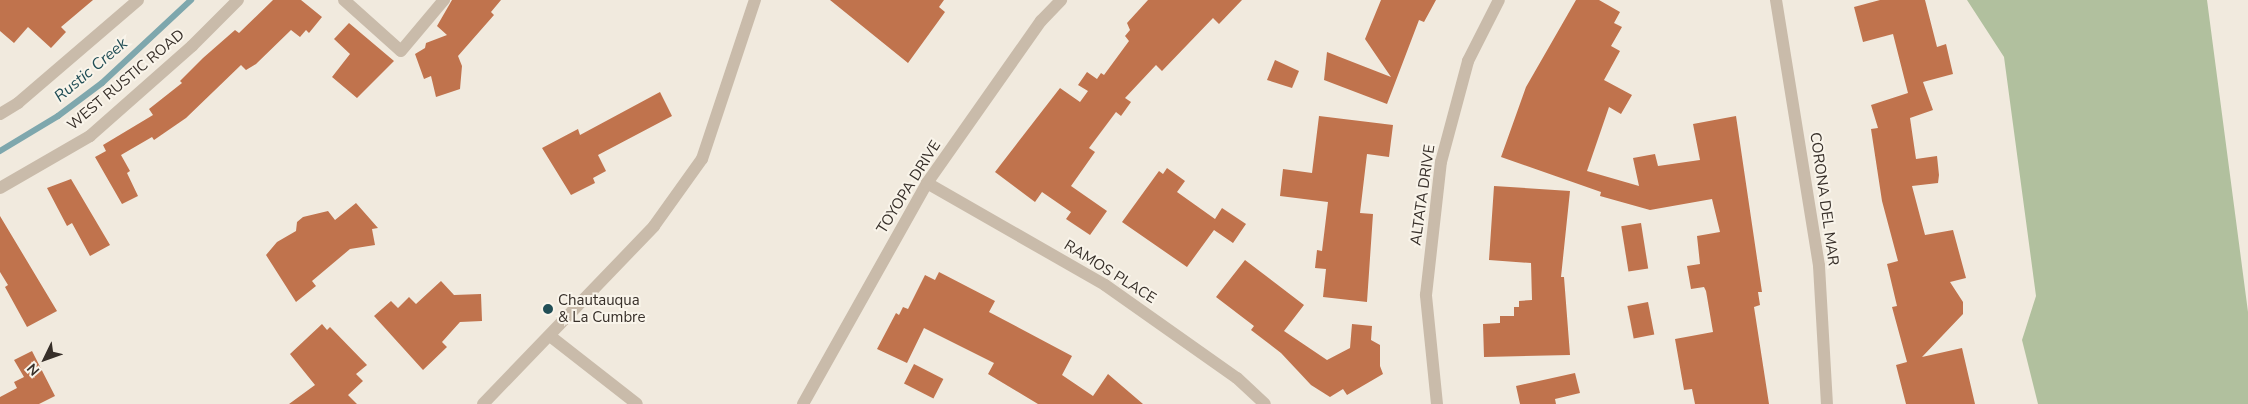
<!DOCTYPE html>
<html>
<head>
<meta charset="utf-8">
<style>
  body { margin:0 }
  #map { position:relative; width:2248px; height:404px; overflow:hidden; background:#f1eade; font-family:"Nunito Sans",sans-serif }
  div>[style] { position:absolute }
  .green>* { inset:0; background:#b1c09e }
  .stream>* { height:6px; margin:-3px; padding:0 3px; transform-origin:3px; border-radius:3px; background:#7ea7ad }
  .building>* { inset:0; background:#c0734d; transform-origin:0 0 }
  .minor>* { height:12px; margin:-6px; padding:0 6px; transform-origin:6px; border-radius:6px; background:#c9bbaa }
  .tertiary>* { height:12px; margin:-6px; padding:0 6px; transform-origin:6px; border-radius:6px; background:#c9bbaa }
  .dots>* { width:14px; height:14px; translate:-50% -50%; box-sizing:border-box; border:2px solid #f9f4ea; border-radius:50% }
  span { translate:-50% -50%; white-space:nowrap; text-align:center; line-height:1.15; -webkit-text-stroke:4px #f9f4ea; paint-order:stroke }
  .street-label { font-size:15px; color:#372f29 }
  .poi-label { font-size:15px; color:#372f29 }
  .left { translate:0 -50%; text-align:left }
  .water-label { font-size:16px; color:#214e56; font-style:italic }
  .north { position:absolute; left:20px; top:334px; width:50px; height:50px; -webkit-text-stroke:4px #f9f4ea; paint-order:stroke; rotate:228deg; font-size:14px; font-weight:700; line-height:20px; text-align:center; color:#372f29 }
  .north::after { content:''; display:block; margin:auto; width:18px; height:22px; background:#372f29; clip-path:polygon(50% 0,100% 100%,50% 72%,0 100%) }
</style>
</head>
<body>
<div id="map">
  <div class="green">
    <i style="clip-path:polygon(1967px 0,2207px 0,2248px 312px,2248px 404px,2038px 404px,2022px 340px,2036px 296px,2004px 57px)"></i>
  </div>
  <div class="stream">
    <i style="left:0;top:151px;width:68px;rotate:-31.1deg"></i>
    <i style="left:58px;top:116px;width:55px;rotate:-36.9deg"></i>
    <i style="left:102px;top:83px;width:122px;rotate:-43deg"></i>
  </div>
  <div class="building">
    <i style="clip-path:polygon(0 0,93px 0,61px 27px,66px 32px,51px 48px,28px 27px,14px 43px,0 31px)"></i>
    <i style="clip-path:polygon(273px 0,301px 0,322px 17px,309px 33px,306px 30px,300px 37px,291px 30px,256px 64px,246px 70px,241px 65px,186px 118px,154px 140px,152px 137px,121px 155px,130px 171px,127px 173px,138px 196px,122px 204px,95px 157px,106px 151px,103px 145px,153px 115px,149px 109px,182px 83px,180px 81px,203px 58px,235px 30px,239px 33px)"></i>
    <i style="clip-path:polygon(452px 0,501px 0,491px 12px,494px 15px,458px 56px,462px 66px,460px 89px,436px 97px,431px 76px,424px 79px,415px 54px,425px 48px,426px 43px,447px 35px,437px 26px)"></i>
    <i style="clip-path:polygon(830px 0,944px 0,939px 7px,945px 12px,908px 63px)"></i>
    <i style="clip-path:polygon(1148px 0,1242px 0,1219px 24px,1213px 18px,1162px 71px,1156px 65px,1125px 98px,1131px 102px,1121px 116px,1116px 112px,1089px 148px,1095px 152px,1071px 186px,1107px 211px,1090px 235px,1066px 219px,1071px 212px,1042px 192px,1035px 202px,995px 172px,1060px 88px,1080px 102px,1088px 91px,1078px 85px,1087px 72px,1097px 79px,1101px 73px,1104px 75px,1129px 41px,1125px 36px,1130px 30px,1127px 23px)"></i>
    <i style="clip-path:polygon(1381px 0,1436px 0,1424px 22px,1419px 20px,1387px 104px,1324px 80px,1327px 52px,1391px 77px,1365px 39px)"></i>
    <i style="clip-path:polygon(1576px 0,1599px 0,1620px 12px,1614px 23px,1622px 27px,1611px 46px,1620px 51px,1604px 80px,1632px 95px,1621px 114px,1609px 107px,1587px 171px,1639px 186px,1633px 158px,1655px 154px,1658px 166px,1700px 160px,1693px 124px,1736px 116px,1762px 292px,1758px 292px,1760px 305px,1754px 307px,1769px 404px,1695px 404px,1692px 389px,1684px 390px,1675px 339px,1713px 332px,1706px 291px,1704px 287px,1691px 289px,1687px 266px,1700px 264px,1697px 236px,1720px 232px,1712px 199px,1650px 210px,1600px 196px,1601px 192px,1501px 157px,1526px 87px)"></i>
    <i style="clip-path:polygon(1880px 0,1925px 0,1937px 47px,1946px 44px,1953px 74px,1923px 82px,1933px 110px,1910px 118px,1916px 159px,1937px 156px,1939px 175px,1938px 183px,1912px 186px,1925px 235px,1953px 230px,1966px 278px,1950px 282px,1963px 302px,1963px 314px,1922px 357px,1962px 348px,1975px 404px,1906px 404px,1896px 365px,1907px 362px,1892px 307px,1897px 306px,1887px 264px,1898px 261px,1882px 201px,1871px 129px,1878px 128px,1871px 105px,1908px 93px,1893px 34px,1863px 42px,1854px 7px)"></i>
    <i style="clip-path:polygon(349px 23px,394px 61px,357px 98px,332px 77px,350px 54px,334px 39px)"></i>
    <i style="clip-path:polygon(1275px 60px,1299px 71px,1292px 88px,1267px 80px)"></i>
    <i style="clip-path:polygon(660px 92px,672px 116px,598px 155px,606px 171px,593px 178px,595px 183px,571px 195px,542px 148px,578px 129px,580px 135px)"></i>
    <i style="clip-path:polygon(1319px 116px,1393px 125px,1389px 157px,1367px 154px,1360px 213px,1373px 214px,1367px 302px,1323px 297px,1326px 269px,1315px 268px,1317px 250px,1322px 251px,1328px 202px,1280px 196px,1283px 169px,1312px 173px)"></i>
    <i style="clip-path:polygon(1167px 168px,1185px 181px,1177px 192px,1215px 219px,1222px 208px,1246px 224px,1233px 243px,1214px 230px,1187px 267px,1122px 222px,1159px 171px,1163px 174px)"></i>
    <i style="clip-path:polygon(71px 179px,110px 245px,90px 256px,72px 223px,67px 226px,47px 188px)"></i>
    <i style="clip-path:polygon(1494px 186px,1570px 191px,1561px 277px,1564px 277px,1570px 355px,1484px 357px,1483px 324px,1500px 323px,1500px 316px,1514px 316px,1514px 307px,1519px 307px,1519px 301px,1532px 300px,1531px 263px,1489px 260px)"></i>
    <i style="clip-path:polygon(356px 203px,378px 228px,372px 229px,375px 245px,350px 249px,312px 281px,316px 286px,296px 302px,266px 255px,277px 242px,296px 231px,297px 222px,303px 217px,328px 211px,335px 220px)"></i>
    <i style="clip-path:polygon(0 216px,57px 311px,27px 327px,5px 287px,8px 285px,0 272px)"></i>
    <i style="left:1641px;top:223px;width:46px;height:20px;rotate:81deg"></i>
    <i style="clip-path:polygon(1245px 260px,1304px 305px,1284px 331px,1327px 360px,1350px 348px,1352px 324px,1372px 326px,1371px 340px,1380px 345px,1380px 366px,1383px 374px,1347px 395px,1343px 389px,1330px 397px,1311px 385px,1281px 353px,1251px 330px,1254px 326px,1216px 297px)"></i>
    <i style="clip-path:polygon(939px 272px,995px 301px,989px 312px,1072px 356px,1062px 375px,1093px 396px,1108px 374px,1143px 404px,1038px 404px,988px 374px,994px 363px,924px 328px,907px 363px,877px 349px,896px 313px,899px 315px,903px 307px,908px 309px,925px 275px,935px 280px)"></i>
    <i style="clip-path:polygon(441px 281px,454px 295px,481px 294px,482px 321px,460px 322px,442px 342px,447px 347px,423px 370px,374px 316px,391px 301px,398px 308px,409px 297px,416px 304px)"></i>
    <i style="left:1648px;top:302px;width:33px;height:21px;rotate:79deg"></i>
    <i style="clip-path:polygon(322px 324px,327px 330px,330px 327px,367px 365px,356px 374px,363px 381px,348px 395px,357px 404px,289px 404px,315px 385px,290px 354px)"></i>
    <i style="clip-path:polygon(32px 351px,55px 396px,39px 404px,0 404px,0 397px,17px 388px,14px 382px,24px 377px,14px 360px)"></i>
    <i style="left:914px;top:364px;width:33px;height:22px;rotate:27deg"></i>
    <i style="clip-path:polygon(1575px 373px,1580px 393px,1555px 399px,1556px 404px,1520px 404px,1516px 386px)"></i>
  </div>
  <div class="minor">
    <i style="left:344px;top:0;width:76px;rotate:41.8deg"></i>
    <i style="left:401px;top:51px;width:67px;rotate:-49.9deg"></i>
    <i style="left:1776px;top:0;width:269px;rotate:80.8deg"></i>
    <i style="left:1819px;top:266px;width:138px;rotate:86.7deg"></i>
    <i style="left:0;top:114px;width:21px;rotate:-31deg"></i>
    <i style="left:18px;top:103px;width:158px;rotate:-40.6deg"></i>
    <i style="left:927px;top:183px;width:205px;rotate:29.8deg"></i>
    <i style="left:1105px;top:285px;width:161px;rotate:35.2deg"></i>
    <i style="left:1237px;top:378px;width:38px;rotate:43deg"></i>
    <i style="left:0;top:188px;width:104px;rotate:-30deg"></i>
    <i style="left:90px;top:136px;width:136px;rotate:-41.4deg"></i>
    <i style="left:192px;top:46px;width:65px;rotate:-45deg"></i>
    <i style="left:550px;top:336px;width:110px;rotate:38deg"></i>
    <i style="left:803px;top:404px;width:253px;rotate:-60.7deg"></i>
    <i style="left:927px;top:183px;width:198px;rotate:-54.9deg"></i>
    <i style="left:1041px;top:21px;width:29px;rotate:-46deg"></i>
    <i style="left:1437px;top:404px;width:110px;rotate:-95.8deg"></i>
    <i style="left:1426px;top:295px;width:134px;rotate:-83.6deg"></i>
    <i style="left:1441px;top:162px;width:105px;rotate:-75deg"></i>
    <i style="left:1468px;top:61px;width:68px;rotate:-63.1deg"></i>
  </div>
  <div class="tertiary">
    <i style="left:483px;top:404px;width:247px;rotate:-46.1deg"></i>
    <i style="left:654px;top:226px;width:82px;rotate:-54.4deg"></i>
    <i style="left:702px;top:159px;width:168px;rotate:-71.6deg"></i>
  </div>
  <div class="dots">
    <i style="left:548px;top:309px;background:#214e56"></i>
  </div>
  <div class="street-label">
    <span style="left:126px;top:80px;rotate:-40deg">WEST RUSTIC ROAD</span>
    <span style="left:909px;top:187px;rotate:-58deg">TOYOPA DRIVE</span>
    <span style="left:1423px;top:195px;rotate:-82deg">ALTATA DRIVE</span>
    <span style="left:1824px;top:199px;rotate:82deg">CORONA DEL MAR</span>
    <span style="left:1110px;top:272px;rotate:32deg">RAMOS PLACE</span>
  </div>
  <div class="poi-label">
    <span class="left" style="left:558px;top:309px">Chautauqua<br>&amp; La Cumbre</span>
  </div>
  <div class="water-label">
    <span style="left:91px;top:70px;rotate:-40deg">Rustic Creek</span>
  </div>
  <div class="north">N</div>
</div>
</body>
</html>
